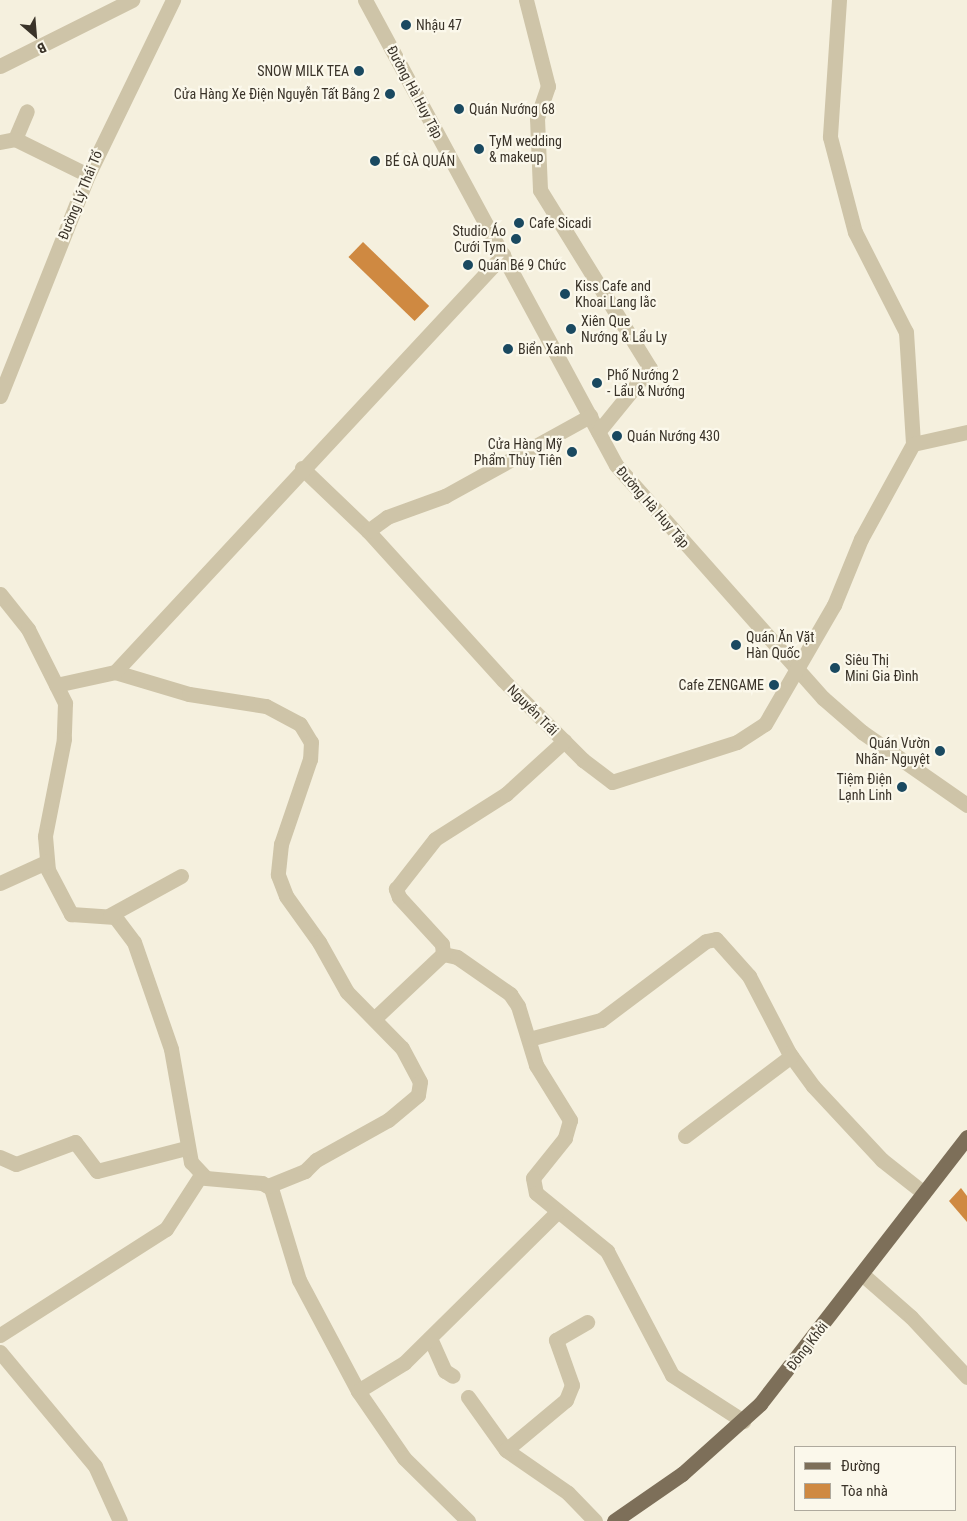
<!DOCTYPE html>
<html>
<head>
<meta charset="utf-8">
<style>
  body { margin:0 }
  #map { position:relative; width:967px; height:1521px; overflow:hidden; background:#f5f0de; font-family:"Roboto Condensed",sans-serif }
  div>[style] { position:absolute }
  .building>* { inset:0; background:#cf8941; transform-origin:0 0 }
  .minor>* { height:15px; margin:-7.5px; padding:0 7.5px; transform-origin:7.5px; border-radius:7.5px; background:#cec4a8 }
  .major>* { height:15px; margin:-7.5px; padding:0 7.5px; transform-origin:7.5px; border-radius:7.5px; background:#7d6f59 }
  .dots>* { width:14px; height:14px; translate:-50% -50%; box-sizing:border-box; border:2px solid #fbf8eb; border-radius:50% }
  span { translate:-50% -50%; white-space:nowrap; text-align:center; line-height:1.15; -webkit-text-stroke:4.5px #fbf8eb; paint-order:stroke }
  .poi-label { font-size:14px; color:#3a3329 }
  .left { translate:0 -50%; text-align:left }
  .right { translate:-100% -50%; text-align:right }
  .street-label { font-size:14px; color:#3a3329 }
  .legend { position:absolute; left:794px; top:1446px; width:162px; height:65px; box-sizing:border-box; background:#fbf8eb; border:1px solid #aea99d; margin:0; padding:6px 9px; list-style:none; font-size:15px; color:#3a3329 }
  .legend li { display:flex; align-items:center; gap:10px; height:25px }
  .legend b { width:25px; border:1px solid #aea99d }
  .north { position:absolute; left:10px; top:10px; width:50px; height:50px; -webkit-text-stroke:4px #fbf8eb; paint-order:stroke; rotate:153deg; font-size:14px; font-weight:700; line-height:20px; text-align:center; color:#3a3329 }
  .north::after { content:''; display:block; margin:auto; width:18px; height:22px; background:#3a3329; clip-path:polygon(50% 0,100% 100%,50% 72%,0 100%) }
</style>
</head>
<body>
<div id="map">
  <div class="building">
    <i style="left:363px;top:242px;width:92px;height:21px;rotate:44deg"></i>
    <i style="clip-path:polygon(961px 1188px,967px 1196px,967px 1222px,949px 1201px)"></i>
  </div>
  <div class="minor">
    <i style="left:365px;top:0;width:528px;rotate:61.64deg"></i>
    <i style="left:616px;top:465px;width:312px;rotate:48.4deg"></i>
    <i style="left:823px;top:698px;width:52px;rotate:41.1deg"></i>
    <i style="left:862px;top:732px;width:128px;rotate:34.8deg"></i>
    <i style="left:526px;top:0;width:89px;rotate:75.7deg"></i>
    <i style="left:548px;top:86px;width:34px;rotate:109deg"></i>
    <i style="left:537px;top:118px;width:72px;rotate:87.6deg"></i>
    <i style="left:540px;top:190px;width:209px;rotate:58.3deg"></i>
    <i style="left:650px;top:368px;width:82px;rotate:129.1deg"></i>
    <i style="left:839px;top:0;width:137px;rotate:93.8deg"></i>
    <i style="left:830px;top:137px;width:98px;rotate:75.3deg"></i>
    <i style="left:855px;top:232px;width:112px;rotate:63deg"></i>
    <i style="left:906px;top:332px;width:112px;rotate:86.4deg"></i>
    <i style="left:0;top:66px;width:148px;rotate:-26.6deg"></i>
    <i style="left:15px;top:139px;width:30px;rotate:-67deg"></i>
    <i style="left:0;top:142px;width:15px;rotate:-11deg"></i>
    <i style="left:15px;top:139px;width:81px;rotate:26.3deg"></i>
    <i style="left:0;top:396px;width:238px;rotate:-68.3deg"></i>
    <i style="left:88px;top:175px;width:195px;rotate:-64.1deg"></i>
    <i style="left:302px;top:468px;width:91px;rotate:43.7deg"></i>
    <i style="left:368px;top:531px;width:201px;rotate:47.8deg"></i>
    <i style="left:503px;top:680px;width:113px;rotate:45deg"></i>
    <i style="left:583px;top:760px;width:36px;rotate:37deg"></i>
    <i style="left:612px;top:782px;width:131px;rotate:-17.7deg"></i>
    <i style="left:737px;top:742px;width:33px;rotate:-33deg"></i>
    <i style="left:765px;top:724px;width:138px;rotate:-59.9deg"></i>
    <i style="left:834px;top:605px;width:71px;rotate:-67.8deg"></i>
    <i style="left:861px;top:539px;width:108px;rotate:-61.3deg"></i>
    <i style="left:913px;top:444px;width:55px;rotate:-12.5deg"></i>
    <i style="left:368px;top:531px;width:24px;rotate:-36deg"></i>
    <i style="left:387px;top:517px;width:62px;rotate:-19.9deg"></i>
    <i style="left:445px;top:496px;width:166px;rotate:-28.9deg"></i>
    <i style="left:0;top:594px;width:45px;rotate:51.3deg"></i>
    <i style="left:28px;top:629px;width:83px;rotate:63.4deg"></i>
    <i style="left:65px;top:703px;width:36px;rotate:92deg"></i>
    <i style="left:64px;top:739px;width:99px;rotate:101.1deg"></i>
    <i style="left:45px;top:836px;width:34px;rotate:85deg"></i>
    <i style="left:48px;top:870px;width:50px;rotate:62.4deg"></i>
    <i style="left:71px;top:914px;width:44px;rotate:3.9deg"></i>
    <i style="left:115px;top:917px;width:31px;rotate:53deg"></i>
    <i style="left:134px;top:942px;width:113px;rotate:70.9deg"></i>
    <i style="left:171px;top:1049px;width:115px;rotate:80deg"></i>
    <i style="left:191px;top:1162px;width:22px;rotate:47deg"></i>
    <i style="left:206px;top:1178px;width:56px;rotate:5.1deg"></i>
    <i style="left:262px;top:1183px;width:10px;rotate:29deg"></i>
    <i style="left:271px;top:1188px;width:96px;rotate:73.1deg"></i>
    <i style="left:299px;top:1280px;width:126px;rotate:62deg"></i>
    <i style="left:358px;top:1391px;width:81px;rotate:55.5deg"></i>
    <i style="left:404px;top:1458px;width:90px;rotate:44.5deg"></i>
    <i style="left:115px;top:672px;width:77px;rotate:16.6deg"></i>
    <i style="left:189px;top:694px;width:78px;rotate:8.9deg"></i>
    <i style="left:266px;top:706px;width:38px;rotate:28deg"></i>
    <i style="left:300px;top:724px;width:21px;rotate:59deg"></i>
    <i style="left:311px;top:742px;width:17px;rotate:93deg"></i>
    <i style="left:310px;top:759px;width:90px;rotate:108.8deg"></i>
    <i style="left:281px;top:844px;width:31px;rotate:96deg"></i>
    <i style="left:278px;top:875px;width:22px;rotate:69deg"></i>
    <i style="left:286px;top:896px;width:57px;rotate:54.3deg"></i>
    <i style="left:319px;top:942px;width:57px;rotate:60.8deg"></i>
    <i style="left:347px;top:992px;width:78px;rotate:45.5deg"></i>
    <i style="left:402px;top:1048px;width:38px;rotate:62deg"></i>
    <i style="left:420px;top:1082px;width:13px;rotate:99deg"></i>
    <i style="left:418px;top:1095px;width:39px;rotate:140deg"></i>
    <i style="left:388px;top:1120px;width:82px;rotate:150.9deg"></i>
    <i style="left:316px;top:1160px;width:16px;rotate:135deg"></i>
    <i style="left:305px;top:1171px;width:40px;rotate:158deg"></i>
    <i style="left:56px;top:685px;width:60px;rotate:-12.4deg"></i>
    <i style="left:115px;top:672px;width:570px;rotate:-47.06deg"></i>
    <i style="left:0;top:883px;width:51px;rotate:-24.5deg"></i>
    <i style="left:110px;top:915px;width:81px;rotate:-28.8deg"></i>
    <i style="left:443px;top:954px;width:10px;rotate:-96deg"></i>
    <i style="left:442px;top:944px;width:64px;rotate:-132.5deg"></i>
    <i style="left:399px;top:897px;width:9px;rotate:-111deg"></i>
    <i style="left:396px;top:889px;width:63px;rotate:-52deg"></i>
    <i style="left:435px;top:839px;width:84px;rotate:-32.4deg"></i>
    <i style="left:506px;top:794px;width:79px;rotate:-42.4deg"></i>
    <i style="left:375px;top:1018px;width:93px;rotate:-43.3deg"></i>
    <i style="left:443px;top:954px;width:14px;rotate:12deg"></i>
    <i style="left:457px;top:957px;width:65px;rotate:34.9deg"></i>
    <i style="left:510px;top:994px;width:14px;rotate:56deg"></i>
    <i style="left:518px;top:1006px;width:62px;rotate:73deg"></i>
    <i style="left:536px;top:1065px;width:65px;rotate:58.3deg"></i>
    <i style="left:570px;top:1120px;width:19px;rotate:106deg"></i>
    <i style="left:565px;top:1138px;width:51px;rotate:128.7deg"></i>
    <i style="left:533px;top:1178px;width:15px;rotate:79deg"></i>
    <i style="left:536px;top:1193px;width:92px;rotate:39.2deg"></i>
    <i style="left:607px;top:1251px;width:140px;rotate:62.3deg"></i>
    <i style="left:672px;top:1375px;width:85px;rotate:32.9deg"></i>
    <i style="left:529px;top:1039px;width:74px;rotate:-14.8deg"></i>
    <i style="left:601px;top:1020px;width:131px;rotate:-37deg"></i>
    <i style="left:706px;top:941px;width:10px;rotate:-11deg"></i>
    <i style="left:716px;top:939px;width:50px;rotate:48.3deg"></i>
    <i style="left:749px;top:976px;width:87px;rotate:62.5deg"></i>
    <i style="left:789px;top:1053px;width:41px;rotate:54deg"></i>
    <i style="left:813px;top:1086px;width:101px;rotate:47deg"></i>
    <i style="left:882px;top:1160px;width:53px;rotate:38.2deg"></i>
    <i style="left:685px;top:1136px;width:133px;rotate:-37deg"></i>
    <i style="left:0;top:1157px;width:17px;rotate:24deg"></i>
    <i style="left:16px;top:1164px;width:63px;rotate:-20.4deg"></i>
    <i style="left:75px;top:1142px;width:36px;rotate:53deg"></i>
    <i style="left:97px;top:1171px;width:92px;rotate:-14.5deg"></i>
    <i style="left:862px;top:1274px;width:65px;rotate:41.3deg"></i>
    <i style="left:911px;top:1317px;width:82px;rotate:47deg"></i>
    <i style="left:0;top:1335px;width:197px;rotate:-32.6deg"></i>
    <i style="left:166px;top:1229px;width:64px;rotate:-57.1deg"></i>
    <i style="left:430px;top:1338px;width:36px;rotate:66deg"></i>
    <i style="left:445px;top:1371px;width:9px;rotate:32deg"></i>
    <i style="left:0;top:1352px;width:148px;rotate:50.2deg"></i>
    <i style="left:95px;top:1466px;width:60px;rotate:65.6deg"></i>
    <i style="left:358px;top:1391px;width:54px;rotate:-31.3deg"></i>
    <i style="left:404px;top:1363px;width:214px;rotate:-44.6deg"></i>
    <i style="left:468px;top:1397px;width:65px;rotate:54.4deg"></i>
    <i style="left:506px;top:1450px;width:75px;rotate:34.7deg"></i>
    <i style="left:568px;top:1493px;width:39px;rotate:46deg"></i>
    <i style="left:506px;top:1450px;width:78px;rotate:-39.8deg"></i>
    <i style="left:566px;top:1400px;width:16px;rotate:-68deg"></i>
    <i style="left:572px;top:1385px;width:48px;rotate:-109.6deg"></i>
    <i style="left:556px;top:1340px;width:36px;rotate:-30deg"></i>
  </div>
  <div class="major">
    <i style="left:614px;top:1521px;width:83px;rotate:-34.7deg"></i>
    <i style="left:682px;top:1474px;width:105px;rotate:-41.9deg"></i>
    <i style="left:760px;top:1404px;width:338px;rotate:-52.2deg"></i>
  </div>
  <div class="dots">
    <i style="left:406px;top:25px;background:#1a4960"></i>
    <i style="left:359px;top:71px;background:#1a4960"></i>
    <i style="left:390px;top:94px;background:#1a4960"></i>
    <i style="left:459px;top:109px;background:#1a4960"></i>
    <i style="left:479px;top:149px;background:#1a4960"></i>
    <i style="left:375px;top:161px;background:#1a4960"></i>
    <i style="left:519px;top:223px;background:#1a4960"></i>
    <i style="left:516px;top:239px;background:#1a4960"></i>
    <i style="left:468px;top:265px;background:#1a4960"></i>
    <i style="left:565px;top:294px;background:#1a4960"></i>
    <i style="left:571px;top:329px;background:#1a4960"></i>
    <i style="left:508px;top:349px;background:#1a4960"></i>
    <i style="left:597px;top:383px;background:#1a4960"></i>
    <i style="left:617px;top:436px;background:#1a4960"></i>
    <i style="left:572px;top:452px;background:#1a4960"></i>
    <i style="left:736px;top:645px;background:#1a4960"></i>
    <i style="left:835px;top:668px;background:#1a4960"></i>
    <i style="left:774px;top:685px;background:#1a4960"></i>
    <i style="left:940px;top:751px;background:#1a4960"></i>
    <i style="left:902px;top:787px;background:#1a4960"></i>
  </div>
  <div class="poi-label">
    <span class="left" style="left:416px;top:25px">Nhậu 47</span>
    <span class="right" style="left:349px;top:71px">SNOW MILK TEA</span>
    <span class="right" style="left:380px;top:94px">Cửa Hàng Xe Điện Nguyễn Tất Bằng 2</span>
    <span class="left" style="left:469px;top:109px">Quán Nướng 68</span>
    <span class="left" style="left:489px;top:149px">TyM wedding<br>&amp; makeup</span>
    <span class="left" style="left:385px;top:161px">BÉ GÀ QUÁN</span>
    <span class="left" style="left:529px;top:223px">Cafe Sicadi</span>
    <span class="right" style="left:506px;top:239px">Studio Áo<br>Cưới Tym</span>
    <span class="left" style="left:478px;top:265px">Quán Bé 9 Chức</span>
    <span class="left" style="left:575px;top:294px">Kiss Cafe and<br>Khoai Lang lằc</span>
    <span class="left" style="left:581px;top:329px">Xiên Que<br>Nướng &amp; Lẩu Ly</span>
    <span class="left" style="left:518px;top:349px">Biển Xanh</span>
    <span class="left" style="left:607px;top:383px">Phố Nướng 2<br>- Lẩu &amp; Nướng</span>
    <span class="left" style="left:627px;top:436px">Quán Nướng 430</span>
    <span class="right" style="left:562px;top:452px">Cửa Hàng Mỹ<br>Phẩm Thủy Tiên</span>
    <span class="left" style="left:746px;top:645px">Quán Ăn Vặt<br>Hàn Quốc</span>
    <span class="left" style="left:845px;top:668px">Siêu Thị<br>Mini Gia Đình</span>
    <span class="right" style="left:764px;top:685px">Cafe ZENGAME</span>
    <span class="right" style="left:930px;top:751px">Quán Vườn<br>Nhãn- Nguyệt</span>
    <span class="right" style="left:892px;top:787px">Tiệm Điện<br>Lạnh Linh</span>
  </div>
  <div class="street-label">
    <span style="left:415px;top:92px;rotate:62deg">Đường Hà Huy Tập</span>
    <span style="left:80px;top:195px;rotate:-68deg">Đường Lý Thái Tổ</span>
    <span style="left:653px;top:507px;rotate:49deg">Đường Hà Huy Tập</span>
    <span style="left:533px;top:710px;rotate:45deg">Nguyễn Trãi</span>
    <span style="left:807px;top:1346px;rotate:-52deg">Đồng Khởi</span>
  </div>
  <ul class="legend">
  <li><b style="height:6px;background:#7d6f59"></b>Đường</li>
  <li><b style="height:14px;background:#cf8941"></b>Tòa nhà</li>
  </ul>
  <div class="north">B</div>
</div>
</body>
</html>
